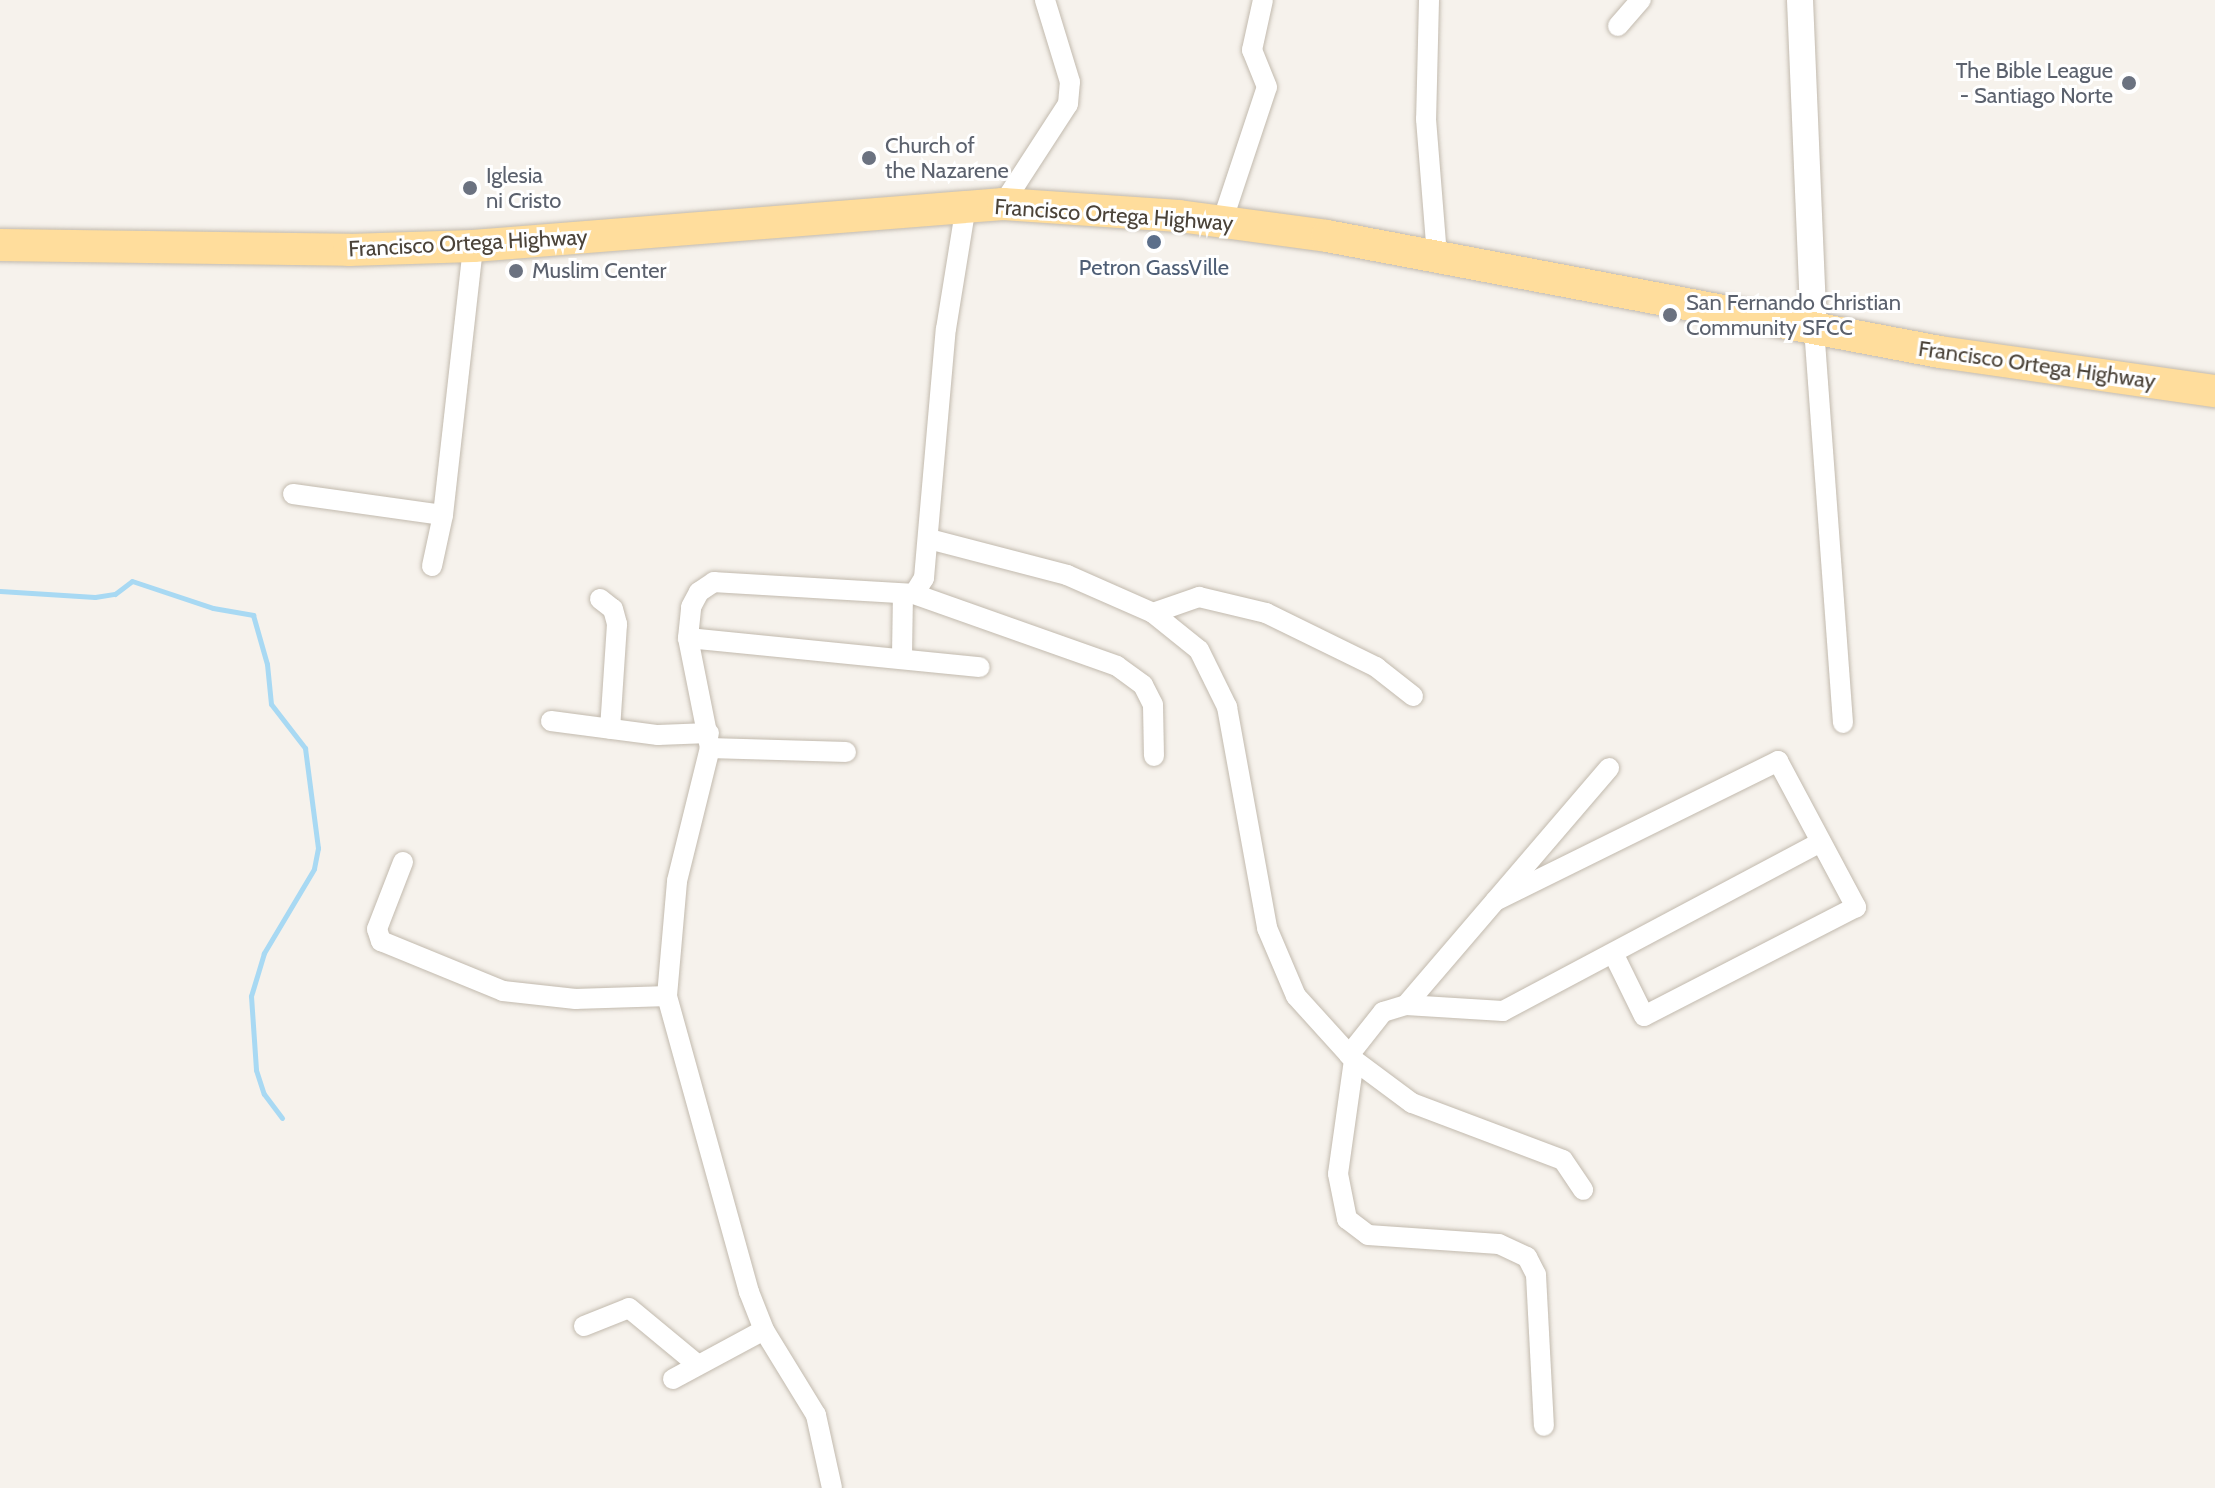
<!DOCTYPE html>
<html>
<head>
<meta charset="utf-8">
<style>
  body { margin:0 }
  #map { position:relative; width:2215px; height:1488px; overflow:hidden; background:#f6f2ec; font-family:Cabin,sans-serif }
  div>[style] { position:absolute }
  .stream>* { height:5px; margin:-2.5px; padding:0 2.5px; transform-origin:2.5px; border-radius:2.5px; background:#a8d9f3 }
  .roads { filter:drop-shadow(0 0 2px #c2baae) drop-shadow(0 0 2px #c2baae) }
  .minor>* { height:20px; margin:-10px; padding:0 10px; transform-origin:10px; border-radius:10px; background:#fff }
  .tertiary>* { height:26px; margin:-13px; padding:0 13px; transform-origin:13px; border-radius:13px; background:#fff }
  .primary>* { height:32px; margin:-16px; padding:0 16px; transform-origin:16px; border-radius:16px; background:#ffdd9c }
  .dots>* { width:22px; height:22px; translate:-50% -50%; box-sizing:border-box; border:4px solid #fff; border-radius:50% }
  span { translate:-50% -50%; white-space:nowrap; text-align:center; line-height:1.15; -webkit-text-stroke:6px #fff; paint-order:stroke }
  .worship-label { font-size:22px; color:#5b616d }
  .right { translate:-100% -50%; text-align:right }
  .left { translate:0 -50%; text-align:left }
  .street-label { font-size:22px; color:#4b4339 }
  .service-label { font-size:22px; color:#4e5e75 }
</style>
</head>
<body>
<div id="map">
  <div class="stream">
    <i style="left:0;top:591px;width:95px;rotate:3.6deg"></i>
    <i style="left:95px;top:597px;width:20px;rotate:-9deg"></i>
    <i style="left:115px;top:594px;width:21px;rotate:-37deg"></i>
    <i style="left:132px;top:581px;width:85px;rotate:18.4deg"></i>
    <i style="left:213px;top:608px;width:41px;rotate:9.9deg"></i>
    <i style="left:253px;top:615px;width:51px;rotate:74.1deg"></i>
    <i style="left:267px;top:664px;width:40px;rotate:84.3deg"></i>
    <i style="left:271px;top:704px;width:56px;rotate:52.3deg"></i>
    <i style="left:305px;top:748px;width:101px;rotate:82.6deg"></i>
    <i style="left:318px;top:848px;width:21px;rotate:101deg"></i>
    <i style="left:314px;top:869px;width:98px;rotate:120.8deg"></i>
    <i style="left:264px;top:953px;width:45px;rotate:106.8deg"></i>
    <i style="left:251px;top:996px;width:74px;rotate:86.1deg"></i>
    <i style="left:256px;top:1070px;width:25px;rotate:72deg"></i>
    <i style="left:264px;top:1094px;width:30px;rotate:53deg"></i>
  </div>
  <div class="roads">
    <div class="minor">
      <i style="left:1429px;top:0;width:119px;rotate:91.4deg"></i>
      <i style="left:1426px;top:119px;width:137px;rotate:85.4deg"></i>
      <i style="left:1618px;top:26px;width:35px;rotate:-49deg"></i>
      <i style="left:1003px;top:204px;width:119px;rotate:-57deg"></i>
      <i style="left:1068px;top:104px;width:22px;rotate:-85deg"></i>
      <i style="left:1070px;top:82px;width:86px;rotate:-107deg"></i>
      <i style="left:1222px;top:222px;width:142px;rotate:-71.6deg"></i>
      <i style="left:1267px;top:87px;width:40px;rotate:-112deg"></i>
      <i style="left:1252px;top:50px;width:51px;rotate:-77.6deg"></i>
      <i style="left:1814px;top:328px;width:396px;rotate:85.8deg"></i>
      <i style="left:293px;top:494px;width:151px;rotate:8deg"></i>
      <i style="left:929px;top:539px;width:143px;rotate:14.6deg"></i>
      <i style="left:1067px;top:575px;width:94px;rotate:23.8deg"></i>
      <i style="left:1153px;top:613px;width:59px;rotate:38.8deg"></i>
      <i style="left:1199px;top:650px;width:64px;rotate:63.8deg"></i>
      <i style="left:1227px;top:707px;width:225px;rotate:79.7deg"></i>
      <i style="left:1267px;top:928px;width:74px;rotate:66.9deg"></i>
      <i style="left:1296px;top:996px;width:86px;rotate:47.8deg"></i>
      <i style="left:1354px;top:1060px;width:72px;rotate:36.6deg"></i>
      <i style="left:1412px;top:1103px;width:161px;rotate:20.7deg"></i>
      <i style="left:1563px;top:1160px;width:36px;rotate:56deg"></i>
      <i style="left:432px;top:566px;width:52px;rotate:-77.8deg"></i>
      <i style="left:443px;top:515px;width:271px;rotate:-83.6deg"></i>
      <i style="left:914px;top:594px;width:19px;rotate:-58deg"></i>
      <i style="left:924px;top:578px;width:250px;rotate:-85deg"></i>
      <i style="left:946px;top:329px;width:125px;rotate:-80.8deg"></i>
      <i style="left:600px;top:599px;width:16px;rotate:38deg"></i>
      <i style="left:613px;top:609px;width:16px;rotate:75deg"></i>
      <i style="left:617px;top:624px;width:105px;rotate:93.8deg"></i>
      <i style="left:1153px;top:613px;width:49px;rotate:-19.2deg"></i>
      <i style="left:1199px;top:597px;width:69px;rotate:13.4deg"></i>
      <i style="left:1266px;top:613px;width:123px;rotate:26.1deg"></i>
      <i style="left:1376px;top:667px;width:47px;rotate:38.1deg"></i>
      <i style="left:688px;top:638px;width:293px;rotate:5.7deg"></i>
      <i style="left:902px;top:656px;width:61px;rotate:-89.1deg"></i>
      <i style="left:551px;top:721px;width:108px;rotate:7.5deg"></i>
      <i style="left:658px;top:735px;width:51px;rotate:-2.2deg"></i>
      <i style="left:710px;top:748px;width:136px;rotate:1.7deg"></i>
      <i style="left:403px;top:862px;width:72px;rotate:111.2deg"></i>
      <i style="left:377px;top:929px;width:13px;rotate:72deg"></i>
      <i style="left:381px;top:941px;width:132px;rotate:22.3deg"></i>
      <i style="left:503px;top:991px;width:73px;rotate:6.3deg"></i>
      <i style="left:576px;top:999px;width:91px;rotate:-1.9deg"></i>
      <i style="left:1495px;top:901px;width:316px;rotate:-26.3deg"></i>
      <i style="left:1778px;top:761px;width:166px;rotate:61.9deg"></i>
      <i style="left:1856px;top:907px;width:238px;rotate:152.8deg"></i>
      <i style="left:1644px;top:1016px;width:70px;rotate:-116.2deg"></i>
      <i style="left:1406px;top:1005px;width:97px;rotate:3.5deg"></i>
      <i style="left:1503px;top:1011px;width:360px;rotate:-28deg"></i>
      <i style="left:1349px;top:1055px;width:55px;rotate:-51.7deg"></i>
      <i style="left:1383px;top:1012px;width:24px;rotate:-17deg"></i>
      <i style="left:1406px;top:1005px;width:312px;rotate:-49.4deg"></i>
      <i style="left:1354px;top:1060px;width:115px;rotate:98deg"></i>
      <i style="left:1338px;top:1174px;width:46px;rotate:78.7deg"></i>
      <i style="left:1347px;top:1219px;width:26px;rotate:37deg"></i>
      <i style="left:1368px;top:1235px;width:131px;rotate:3.9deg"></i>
      <i style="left:1499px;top:1244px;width:31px;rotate:25deg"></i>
      <i style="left:1527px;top:1257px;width:20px;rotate:63deg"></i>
      <i style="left:1536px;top:1275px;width:151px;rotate:87deg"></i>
      <i style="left:584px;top:1326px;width:48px;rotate:-21.8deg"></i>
      <i style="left:629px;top:1308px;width:89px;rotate:39.6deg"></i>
      <i style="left:673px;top:1379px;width:103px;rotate:-28.3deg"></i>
      <i style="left:832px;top:1488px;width:75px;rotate:-102.4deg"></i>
      <i style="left:816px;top:1415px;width:100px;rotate:-121.5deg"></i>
      <i style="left:764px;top:1330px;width:41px;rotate:-111.5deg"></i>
      <i style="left:749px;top:1292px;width:307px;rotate:-105.5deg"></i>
      <i style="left:667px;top:996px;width:115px;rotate:-85deg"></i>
      <i style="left:677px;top:881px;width:137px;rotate:-76.1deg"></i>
      <i style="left:710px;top:748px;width:112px;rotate:-101.3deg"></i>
      <i style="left:688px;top:638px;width:31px;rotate:-84deg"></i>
      <i style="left:691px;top:607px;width:17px;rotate:-62deg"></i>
      <i style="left:699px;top:592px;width:18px;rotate:-34deg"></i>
      <i style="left:714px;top:582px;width:200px;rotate:3.4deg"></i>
      <i style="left:914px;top:594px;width:215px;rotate:19.5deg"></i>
      <i style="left:1117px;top:666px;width:32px;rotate:36deg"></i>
      <i style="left:1143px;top:685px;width:22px;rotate:63deg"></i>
      <i style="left:1153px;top:705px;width:51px;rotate:88.9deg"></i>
    </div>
    <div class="tertiary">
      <i style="left:1800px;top:0;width:328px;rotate:87.6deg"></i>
    </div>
    <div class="primary">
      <i style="left:0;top:245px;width:349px;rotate:0.8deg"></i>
      <i style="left:349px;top:250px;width:124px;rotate:-1.8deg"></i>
      <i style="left:473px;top:246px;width:532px;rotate:-4.53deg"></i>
      <i style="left:1003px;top:204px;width:176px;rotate:3.9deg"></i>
      <i style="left:1179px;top:216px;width:149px;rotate:7.7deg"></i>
      <i style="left:1327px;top:236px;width:624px;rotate:10.72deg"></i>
      <i style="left:1940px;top:352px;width:278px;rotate:8.1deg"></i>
    </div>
  </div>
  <div class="dots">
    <i style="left:2129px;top:83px;background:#6b7280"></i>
    <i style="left:869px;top:158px;background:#6b7280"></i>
    <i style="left:470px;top:188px;background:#6b7280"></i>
    <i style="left:1154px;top:242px;background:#5c6f8a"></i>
    <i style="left:516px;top:271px;background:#6b7280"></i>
    <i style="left:1670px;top:315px;background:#6b7280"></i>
  </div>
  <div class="worship-label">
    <span class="right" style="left:2113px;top:83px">The Bible League<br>- Santiago Norte</span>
    <span class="left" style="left:885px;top:158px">Church of<br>the Nazarene</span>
    <span class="left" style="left:486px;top:188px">Iglesia<br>ni Cristo</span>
    <span class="left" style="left:532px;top:271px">Muslim Center</span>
    <span class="left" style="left:1686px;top:315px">San Fernando Christian<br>Community SFCC</span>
  </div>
  <div class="street-label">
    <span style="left:1114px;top:215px;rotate:4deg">Francisco Ortega Highway</span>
    <span style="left:468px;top:243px;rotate:-3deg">Francisco Ortega Highway</span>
    <span style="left:2037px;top:365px;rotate:8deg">Francisco Ortega Highway</span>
  </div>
  <div class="service-label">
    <span style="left:1154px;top:268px">Petron GassVille</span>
  </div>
</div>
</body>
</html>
